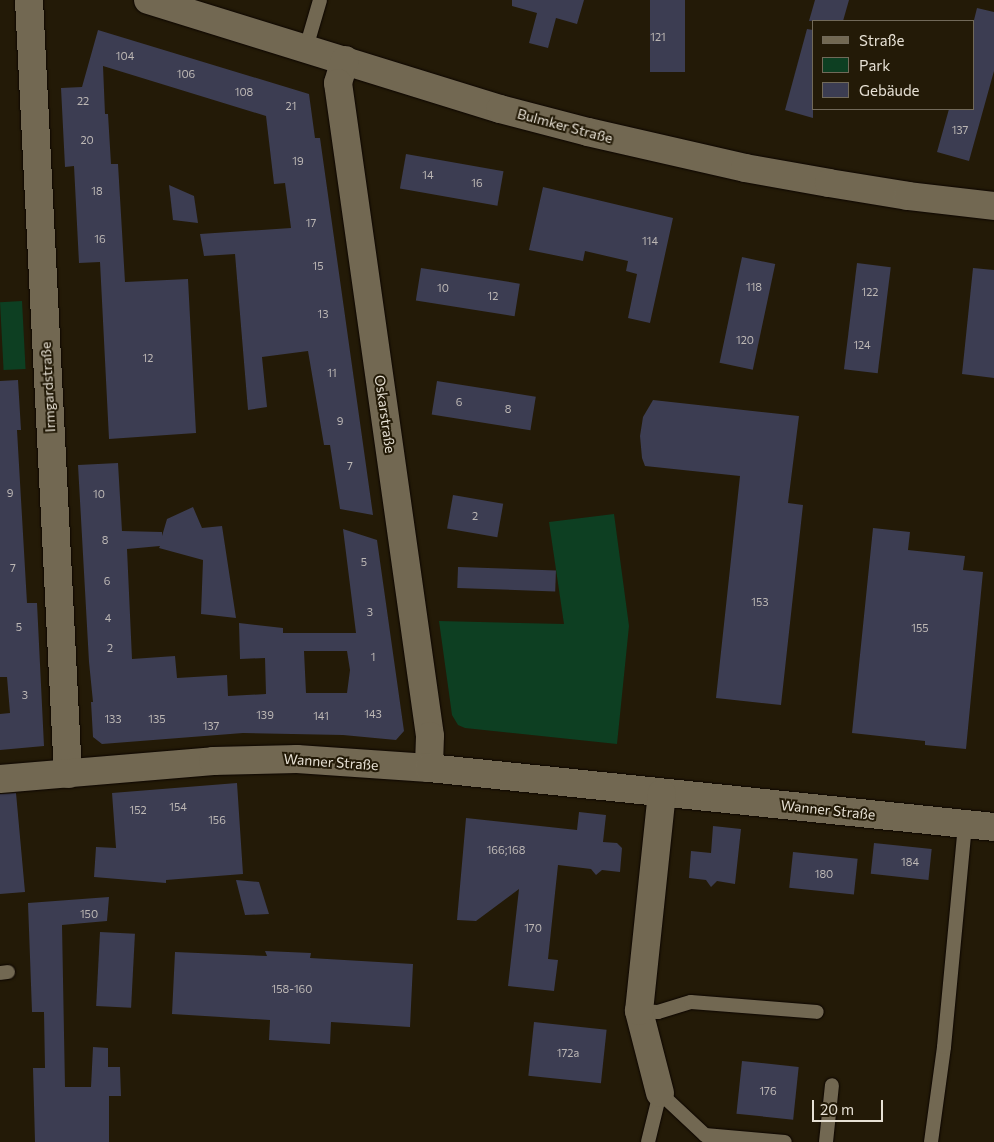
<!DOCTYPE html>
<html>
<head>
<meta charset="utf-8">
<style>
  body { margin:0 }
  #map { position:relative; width:994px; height:1142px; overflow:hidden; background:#231a07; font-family:Commissioner,sans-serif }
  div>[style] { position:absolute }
  .green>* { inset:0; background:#0d3f22; transform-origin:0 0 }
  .building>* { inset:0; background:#3c3d52; transform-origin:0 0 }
  .roads { filter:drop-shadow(0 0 1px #0c0500) drop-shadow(0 0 1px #0c0500) }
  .lane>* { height:14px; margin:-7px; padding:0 7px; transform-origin:7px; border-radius:7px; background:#726852 }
  .street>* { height:28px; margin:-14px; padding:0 14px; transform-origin:14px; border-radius:14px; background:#726852 }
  span { translate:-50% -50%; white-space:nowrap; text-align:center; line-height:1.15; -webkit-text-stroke:4px #231a07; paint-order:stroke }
  .number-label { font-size:11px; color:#bcb7b4 }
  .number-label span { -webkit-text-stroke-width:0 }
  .street-label { font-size:14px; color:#e6e0d4 }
  .legend { position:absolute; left:812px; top:20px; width:162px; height:90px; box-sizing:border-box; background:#231a07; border:1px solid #716959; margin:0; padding:6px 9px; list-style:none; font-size:15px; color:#e6e0d4 }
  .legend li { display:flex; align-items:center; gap:10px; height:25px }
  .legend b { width:25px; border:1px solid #716959 }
  .scale { position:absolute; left:812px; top:1100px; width:71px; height:22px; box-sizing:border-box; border:2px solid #e6e0d4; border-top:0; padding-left:6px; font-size:15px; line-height:18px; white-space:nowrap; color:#e6e0d4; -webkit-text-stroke:4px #231a07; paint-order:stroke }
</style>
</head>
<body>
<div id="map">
  <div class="green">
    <i style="left:22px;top:301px;width:68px;height:22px;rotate:87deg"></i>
    <i style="clip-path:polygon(614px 514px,629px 626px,617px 744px,465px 728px,458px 725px,452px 715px,439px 621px,564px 624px,549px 522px)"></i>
  </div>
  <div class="building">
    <i style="clip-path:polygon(512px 0,584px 0,577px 24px,556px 18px,548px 48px,529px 43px,537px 13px,512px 6px)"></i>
    <i style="left:650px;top:0;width:35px;height:72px"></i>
    <i style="clip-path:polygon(815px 0,849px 0,843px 21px,809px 21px)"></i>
    <i style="clip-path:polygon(977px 8px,994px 12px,994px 71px,969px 161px,937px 152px,949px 109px,973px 109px,973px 24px)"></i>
    <i style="clip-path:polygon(807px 29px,813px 30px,813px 118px,785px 110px)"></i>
    <i style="clip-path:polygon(98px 30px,309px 94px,315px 138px,320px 138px,373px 515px,340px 509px,330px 445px,324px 445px,308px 351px,262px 357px,267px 407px,248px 410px,235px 254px,204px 256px,200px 234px,291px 228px,285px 183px,274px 184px,266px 116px,103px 66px,105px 114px,108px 114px,111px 164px,118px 164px,125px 282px,188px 279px,196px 433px,109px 439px,100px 262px,79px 263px,74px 166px,65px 167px,61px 88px,82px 87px)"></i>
    <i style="left:406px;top:154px;width:99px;height:35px;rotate:10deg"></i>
    <i style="clip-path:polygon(169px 185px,194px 196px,198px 223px,173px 220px)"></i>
    <i style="clip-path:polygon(543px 187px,673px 218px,650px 323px,628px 318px,637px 274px,626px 271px,628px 261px,585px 251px,583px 261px,529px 250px)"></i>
    <i style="left:742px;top:257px;width:34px;height:108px;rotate:12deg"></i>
    <i style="left:857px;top:263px;width:34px;height:107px;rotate:7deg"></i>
    <i style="left:421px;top:268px;width:100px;height:33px;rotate:9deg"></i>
    <i style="clip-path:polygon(973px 268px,994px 270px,994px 378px,962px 374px)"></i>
    <i style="clip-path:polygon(18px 380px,21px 430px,17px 430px,27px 603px,37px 603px,44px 746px,0 750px,0 714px,10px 713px,7px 677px,0 677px,0 381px)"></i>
    <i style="left:437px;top:381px;width:100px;height:34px;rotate:9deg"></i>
    <i style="clip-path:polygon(653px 400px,799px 416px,788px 503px,803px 505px,781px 705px,716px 698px,740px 476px,645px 466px,642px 458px,640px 436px,643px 417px)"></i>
    <i style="clip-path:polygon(evenodd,118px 463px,122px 531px,162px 532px,162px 536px,167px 519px,193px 507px,202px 528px,222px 526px,236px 618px,201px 614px,203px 560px,159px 548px,160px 546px,127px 549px,132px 659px,175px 656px,177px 678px,227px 675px,228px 696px,266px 694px,265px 658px,240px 659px,239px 623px,283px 628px,283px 633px,356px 633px,343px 529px,377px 540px,404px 731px,396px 740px,343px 735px,243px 733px,102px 744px,93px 737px,91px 702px,93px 702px,89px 662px,78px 465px,118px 463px,304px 651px,347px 651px,350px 670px,347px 693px,306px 693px,304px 651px)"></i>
    <i style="left:453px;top:495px;width:51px;height:34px;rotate:10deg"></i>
    <i style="clip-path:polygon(873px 528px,910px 532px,908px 550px,965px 556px,963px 570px,983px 572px,966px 749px,925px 745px,925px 741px,852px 733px)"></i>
    <i style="left:458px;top:567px;width:98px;height:21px;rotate:2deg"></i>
    <i style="clip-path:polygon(237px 783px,243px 874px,166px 880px,166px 883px,94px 877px,96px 847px,116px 848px,112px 793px)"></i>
    <i style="clip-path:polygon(16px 793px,25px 892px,0 894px,0 794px)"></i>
    <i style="clip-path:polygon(579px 812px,606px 815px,603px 842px,617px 843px,622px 848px,620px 872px,602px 870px,596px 875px,591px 869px,558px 865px,548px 959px,558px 960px,554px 991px,508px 986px,519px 889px,476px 921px,457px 920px,466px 818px,577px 830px)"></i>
    <i style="clip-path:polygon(713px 826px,741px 829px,735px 884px,717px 881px,711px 887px,706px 880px,689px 878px,691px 851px,711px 853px)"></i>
    <i style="left:874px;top:843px;width:58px;height:31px;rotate:6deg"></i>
    <i style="left:793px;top:852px;width:65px;height:36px;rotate:6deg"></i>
    <i style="clip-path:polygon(236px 880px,259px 882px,269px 914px,245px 915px)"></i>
    <i style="clip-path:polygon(109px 897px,107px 921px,62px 925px,65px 1087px,91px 1087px,93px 1047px,108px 1048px,108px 1067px,120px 1067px,121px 1096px,109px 1096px,109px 1142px,35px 1142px,33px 1068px,45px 1068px,44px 1012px,32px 1012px,28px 903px)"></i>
    <i style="left:100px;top:932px;width:35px;height:74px;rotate:3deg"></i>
    <i style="clip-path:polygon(265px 951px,311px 953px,310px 958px,413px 964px,410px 1027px,331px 1022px,330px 1044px,269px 1040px,270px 1020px,172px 1014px,175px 952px,267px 956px)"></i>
    <i style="left:534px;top:1022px;width:73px;height:54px;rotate:6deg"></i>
    <i style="left:742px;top:1061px;width:57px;height:53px;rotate:6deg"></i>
  </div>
  <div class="roads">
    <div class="lane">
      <i style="left:306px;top:48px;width:50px;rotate:-73.7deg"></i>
      <i style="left:0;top:973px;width:8px;rotate:-7deg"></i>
      <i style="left:639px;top:1011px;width:19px;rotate:3deg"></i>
      <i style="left:658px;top:1012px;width:34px;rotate:-17deg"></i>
      <i style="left:691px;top:1002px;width:126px;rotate:4.5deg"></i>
      <i style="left:648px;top:1142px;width:50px;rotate:-76.2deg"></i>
      <i style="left:660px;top:1093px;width:62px;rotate:43deg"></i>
      <i style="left:705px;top:1135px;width:80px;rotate:5deg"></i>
      <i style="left:826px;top:1142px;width:57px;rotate:-84deg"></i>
      <i style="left:931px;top:1142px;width:96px;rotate:-82.2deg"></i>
      <i style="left:944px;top:1047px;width:224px;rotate:-84.6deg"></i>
    </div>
    <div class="street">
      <i style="left:29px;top:0;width:775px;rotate:87.12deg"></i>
      <i style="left:148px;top:0;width:368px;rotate:17.2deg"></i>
      <i style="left:500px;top:109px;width:91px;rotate:14.6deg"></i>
      <i style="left:588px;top:132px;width:161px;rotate:12.9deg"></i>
      <i style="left:745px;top:168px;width:85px;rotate:10.1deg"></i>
      <i style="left:829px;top:183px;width:80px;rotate:9.3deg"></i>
      <i style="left:908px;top:196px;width:87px;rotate:6.6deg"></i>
      <i style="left:345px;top:60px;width:24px;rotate:107deg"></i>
      <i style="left:338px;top:83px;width:659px;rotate:81.98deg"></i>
      <i style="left:430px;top:736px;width:32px;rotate:92deg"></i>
      <i style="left:0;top:779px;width:214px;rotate:-4.8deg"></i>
      <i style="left:213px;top:761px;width:84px;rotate:-1.4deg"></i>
      <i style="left:297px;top:759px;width:132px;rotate:3.9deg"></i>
      <i style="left:429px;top:768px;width:568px;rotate:5.96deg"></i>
      <i style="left:660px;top:1093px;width:85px;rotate:-104.4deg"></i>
      <i style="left:639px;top:1011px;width:219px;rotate:-84deg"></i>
    </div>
  </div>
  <div class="number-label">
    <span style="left:658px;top:37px">121</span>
    <span style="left:125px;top:56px">104</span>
    <span style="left:186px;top:74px">106</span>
    <span style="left:244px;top:92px">108</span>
    <span style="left:83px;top:101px">22</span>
    <span style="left:291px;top:106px">21</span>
    <span style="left:960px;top:130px">137</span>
    <span style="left:87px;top:140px">20</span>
    <span style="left:298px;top:161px">19</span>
    <span style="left:428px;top:175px">14</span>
    <span style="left:477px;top:183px">16</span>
    <span style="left:97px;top:191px">18</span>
    <span style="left:311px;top:223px">17</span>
    <span style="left:100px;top:239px">16</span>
    <span style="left:650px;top:241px">114</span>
    <span style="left:318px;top:266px">15</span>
    <span style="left:754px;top:287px">118</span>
    <span style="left:443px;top:288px">10</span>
    <span style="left:870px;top:292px">122</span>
    <span style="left:493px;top:296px">12</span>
    <span style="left:323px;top:314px">13</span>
    <span style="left:745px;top:340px">120</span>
    <span style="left:862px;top:345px">124</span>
    <span style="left:148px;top:358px">12</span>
    <span style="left:332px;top:373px">11</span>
    <span style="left:459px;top:402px">6</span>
    <span style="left:508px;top:409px">8</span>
    <span style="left:340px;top:421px">9</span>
    <span style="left:350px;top:466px">7</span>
    <span style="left:10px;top:493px">9</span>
    <span style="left:99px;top:494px">10</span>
    <span style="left:475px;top:516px">2</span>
    <span style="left:105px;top:540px">8</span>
    <span style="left:364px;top:562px">5</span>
    <span style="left:13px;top:568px">7</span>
    <span style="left:107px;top:581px">6</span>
    <span style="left:760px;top:602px">153</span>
    <span style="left:370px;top:612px">3</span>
    <span style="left:108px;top:618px">4</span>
    <span style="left:19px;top:627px">5</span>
    <span style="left:920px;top:628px">155</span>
    <span style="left:110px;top:648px">2</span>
    <span style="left:373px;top:657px">1</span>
    <span style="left:25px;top:695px">3</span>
    <span style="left:373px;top:714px">143</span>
    <span style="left:265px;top:715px">139</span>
    <span style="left:321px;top:716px">141</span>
    <span style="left:113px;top:719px">133</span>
    <span style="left:157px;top:719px">135</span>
    <span style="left:211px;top:726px">137</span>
    <span style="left:178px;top:807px">154</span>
    <span style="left:138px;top:810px">152</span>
    <span style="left:217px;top:820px">156</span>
    <span style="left:506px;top:850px">166;168</span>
    <span style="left:910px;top:862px">184</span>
    <span style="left:824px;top:874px">180</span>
    <span style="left:89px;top:914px">150</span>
    <span style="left:533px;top:928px">170</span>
    <span style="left:292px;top:989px">158-160</span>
    <span style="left:568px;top:1053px">172a</span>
    <span style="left:768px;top:1091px">176</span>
  </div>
  <div class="street-label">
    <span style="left:565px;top:126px;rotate:15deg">Bulmker Straße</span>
    <span style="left:48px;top:387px;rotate:-93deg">Irmgardstraße</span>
    <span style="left:385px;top:414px;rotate:82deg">Oskarstraße</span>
    <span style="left:331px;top:762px;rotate:4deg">Wanner Straße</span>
    <span style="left:828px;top:810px;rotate:6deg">Wanner Straße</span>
  </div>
  <ul class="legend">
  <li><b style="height:6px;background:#726852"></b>Straße</li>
  <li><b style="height:14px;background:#0d3f22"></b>Park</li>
  <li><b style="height:14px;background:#3c3d52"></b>Gebäude</li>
  </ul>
  <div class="scale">20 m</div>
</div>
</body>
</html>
